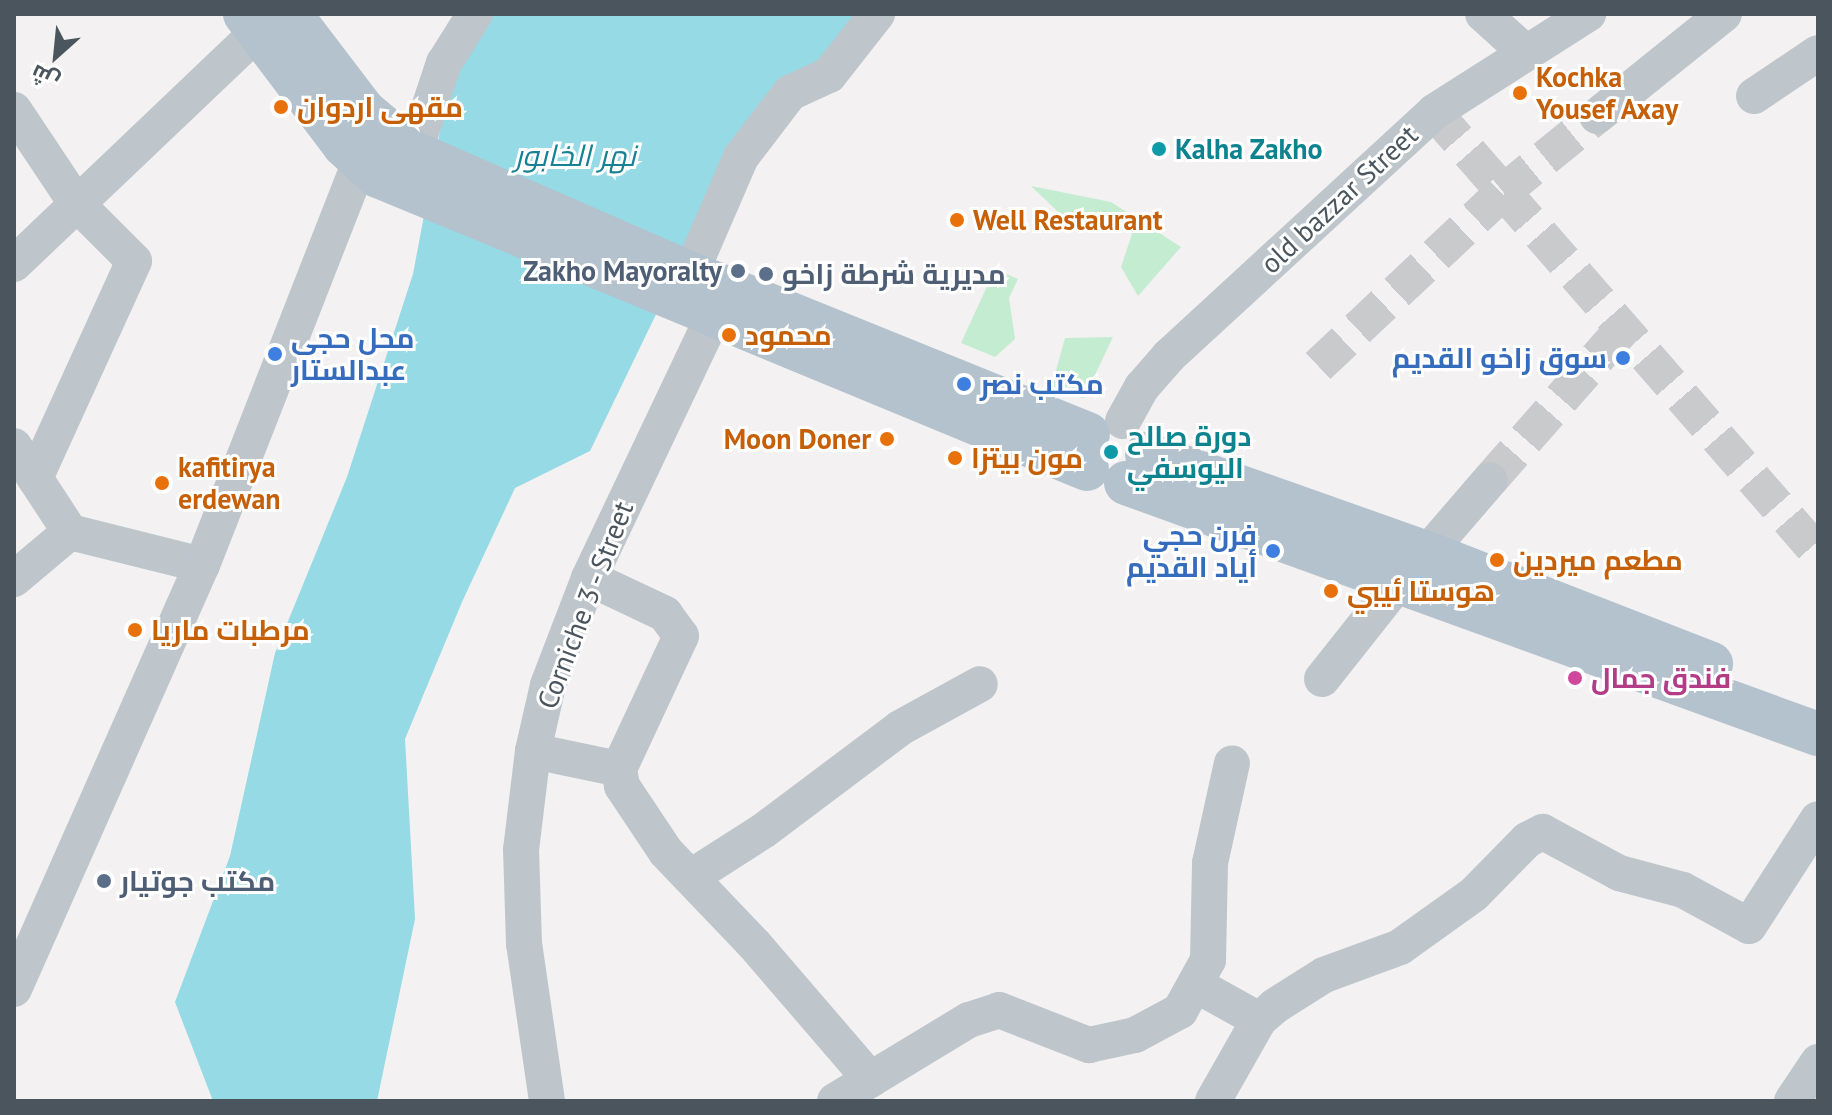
<!DOCTYPE html>
<html>
<head>
<meta charset="utf-8">
<style>
  body { margin:0 }
  #map { position:relative; width:1832px; height:1115px; overflow:hidden; background:#f3f1f1; font-family:"PT Sans",Cairo,sans-serif }
  div>[style] { position:absolute }
  .green>* { inset:0; background:#c4ecd1 }
  .water>* { inset:0; background:#95dae5 }
  .minor-tunnel>* { height:36px; margin-top:-18px; transform-origin:0; background:repeating-linear-gradient(90deg,#c9cacc 0 36px,transparent 0 54px) }
  .minor>* { height:36px; margin:-18px; padding:0 18px; transform-origin:18px; border-radius:18px; background:#bec6cc }
  .major>* { height:44px; margin:-22px; padding:0 22px; transform-origin:22px; border-radius:22px; background:#b3c2cd }
  .dots>* { width:22px; height:22px; translate:-50% -50%; box-sizing:border-box; border:4px solid #fff; border-radius:50% }
  span { translate:-50% -50%; white-space:nowrap; text-align:center; line-height:1.15; -webkit-text-stroke:6px #fff; paint-order:stroke }
  .food-label { font-size:28px; color:#c56008; font-weight:700 }
  .left { translate:0 -50%; text-align:left }
  .right { translate:-100% -50%; text-align:right }
  .culture-label { font-size:28px; color:#0d838f; font-weight:700 }
  .street-label { font-size:28px; color:#4a555d }
  .service-label { font-size:28px; color:#4e5e75; font-weight:700 }
  .shop-label { font-size:28px; color:#366cbe; font-weight:700 }
  .hotel-label { font-size:28px; color:#b23c85; font-weight:700 }
  .water-label { font-size:30px; color:#188193; font-style:italic }
  .frame { position:absolute; inset:0; border:16px solid #4a555d; pointer-events:none }
  .north { position:absolute; left:16px; top:16px; width:80px; height:80px; -webkit-text-stroke:6px #fff; paint-order:stroke; rotate:207deg; font-size:22px; font-weight:700; line-height:32px; text-align:center; color:#4a555d }
  .north::after { content:''; display:block; margin:auto; width:28px; height:36px; background:#4a555d; clip-path:polygon(50% 0,100% 100%,50% 72%,0 100%) }
</style>
</head>
<body>
<div id="map">
  <div class="green">
    <i style="clip-path:polygon(1031px 186px,1111px 202px,1181px 247px,1138px 296px,1121px 267px,1132px 234px,1110px 220px,1073px 226px)"></i>
    <i style="clip-path:polygon(995px 269px,1018px 279px,1009px 298px,1015px 339px,995px 357px,961px 343px)"></i>
    <i style="clip-path:polygon(1113px 337px,1084px 398px,1050px 392px,1065px 338px)"></i>
  </div>
  <div class="water">
    <i style="clip-path:polygon(486px 14px,862px 14px,689px 246px,590px 451px,515px 488px,462px 602px,405px 739px,415px 919px,377px 1101px,213px 1101px,175px 1002px,230px 856px,275px 653px,347px 477px,413px 274px,452px 67px)"></i>
  </div>
  <div class="minor-tunnel">
    <i style="left:1434px;top:112px;width:585px;rotate:48.95deg"></i>
    <i style="left:1318px;top:366px;width:254px;rotate:-43.2deg"></i>
    <i style="left:1503px;top:192px;width:121px;rotate:-39deg"></i>
    <i style="left:1490px;top:480px;width:198px;rotate:-48.7deg"></i>
  </div>
  <div class="minor">
    <i style="left:1483px;top:14px;width:55px;rotate:42.1deg"></i>
    <i style="left:1754px;top:96px;width:77px;rotate:-33.9deg"></i>
    <i style="left:14px;top:110px;width:112px;rotate:56.3deg"></i>
    <i style="left:76px;top:203px;width:82px;rotate:45deg"></i>
    <i style="left:134px;top:261px;width:239px;rotate:114.5deg"></i>
    <i style="left:1597px;top:116px;width:163px;rotate:-38.8deg"></i>
    <i style="left:414px;top:153px;width:95px;rotate:-71.6deg"></i>
    <i style="left:444px;top:63px;width:58px;rotate:-57.7deg"></i>
    <i style="left:14px;top:264px;width:337px;rotate:-43.6deg"></i>
    <i style="left:680px;top:298px;width:154px;rotate:-66.6deg"></i>
    <i style="left:741px;top:157px;width:81px;rotate:-52.6deg"></i>
    <i style="left:790px;top:93px;width:43px;rotate:-24.8deg"></i>
    <i style="left:829px;top:75px;width:78px;rotate:-51.8deg"></i>
    <i style="left:1123px;top:421px;width:39px;rotate:-61deg"></i>
    <i style="left:1142px;top:387px;width:41px;rotate:-48.9deg"></i>
    <i style="left:1169px;top:356px;width:360px;rotate:-42.6deg"></i>
    <i style="left:1434px;top:112px;width:183px;rotate:-32.5deg"></i>
    <i style="left:14px;top:446px;width:103px;rotate:56.9deg"></i>
    <i style="left:70px;top:532px;width:136px;rotate:14deg"></i>
    <i style="left:1427px;top:553px;width:96px;rotate:-49.2deg"></i>
    <i style="left:589px;top:578px;width:84px;rotate:25.3deg"></i>
    <i style="left:665px;top:614px;width:27px;rotate:54deg"></i>
    <i style="left:681px;top:636px;width:147px;rotate:115deg"></i>
    <i style="left:619px;top:769px;width:17px;rotate:80deg"></i>
    <i style="left:622px;top:786px;width:79px;rotate:56.3deg"></i>
    <i style="left:666px;top:852px;width:127px;rotate:46.3deg"></i>
    <i style="left:754px;top:944px;width:179px;rotate:49.3deg"></i>
    <i style="left:14px;top:579px;width:73px;rotate:-40deg"></i>
    <i style="left:1322px;top:679px;width:122px;rotate:-51.6deg"></i>
    <i style="left:533px;top:751px;width:88px;rotate:11.8deg"></i>
    <i style="left:691px;top:877px;width:85px;rotate:-32.6deg"></i>
    <i style="left:763px;top:831px;width:171px;rotate:-36.9deg"></i>
    <i style="left:900px;top:728px;width:91px;rotate:-28.8deg"></i>
    <i style="left:1198px;top:986px;width:70px;rotate:29.1deg"></i>
    <i style="left:14px;top:989px;width:464px;rotate:-66.1deg"></i>
    <i style="left:202px;top:565px;width:433px;rotate:-68.6deg"></i>
    <i style="left:547px;top:1101px;width:159px;rotate:-98.3deg"></i>
    <i style="left:524px;top:944px;width:94px;rotate:-91.8deg"></i>
    <i style="left:521px;top:850px;width:100px;rotate:-83.1deg"></i>
    <i style="left:533px;top:751px;width:68px;rotate:-77.2deg"></i>
    <i style="left:548px;top:685px;width:115px;rotate:-69deg"></i>
    <i style="left:589px;top:578px;width:289px;rotate:-64.6deg"></i>
    <i style="left:835px;top:1101px;width:157px;rotate:-31.2deg"></i>
    <i style="left:969px;top:1020px;width:32px;rotate:-18deg"></i>
    <i style="left:999px;top:1010px;width:97px;rotate:21.3deg"></i>
    <i style="left:1089px;top:1045px;width:47px;rotate:-12.3deg"></i>
    <i style="left:1135px;top:1035px;width:51px;rotate:-28.1deg"></i>
    <i style="left:1180px;top:1011px;width:58px;rotate:-61.2deg"></i>
    <i style="left:1208px;top:960px;width:97px;rotate:-88.8deg"></i>
    <i style="left:1210px;top:863px;width:102px;rotate:-77.6deg"></i>
    <i style="left:1213px;top:1101px;width:93px;rotate:-60.4deg"></i>
    <i style="left:1259px;top:1020px;width:21px;rotate:-41deg"></i>
    <i style="left:1275px;top:1006px;width:58px;rotate:-32.3deg"></i>
    <i style="left:1324px;top:975px;width:81px;rotate:-20.2deg"></i>
    <i style="left:1400px;top:947px;width:91px;rotate:-35.6deg"></i>
    <i style="left:1474px;top:894px;width:76px;rotate:-45.5deg"></i>
    <i style="left:1527px;top:840px;width:18px;rotate:-27deg"></i>
    <i style="left:1543px;top:832px;width:86px;rotate:28.3deg"></i>
    <i style="left:1619px;top:873px;width:66px;rotate:14.9deg"></i>
    <i style="left:1683px;top:890px;width:75px;rotate:28.6deg"></i>
    <i style="left:1749px;top:926px;width:127px;rotate:-57.2deg"></i>
    <i style="left:1792px;top:1101px;width:47px;rotate:-56.3deg"></i>
  </div>
  <div class="major">
    <i style="left:245px;top:14px;width:164px;rotate:52.9deg"></i>
    <i style="left:344px;top:145px;width:46px;rotate:42.4deg"></i>
    <i style="left:378px;top:176px;width:767px;rotate:22.45deg"></i>
    <i style="left:290px;top:14px;width:122px;rotate:52.7deg"></i>
    <i style="left:364px;top:111px;width:65px;rotate:40deg"></i>
    <i style="left:414px;top:153px;width:289px;rotate:23.6deg"></i>
    <i style="left:679px;top:269px;width:441px;rotate:22deg"></i>
    <i style="left:1147px;top:454px;width:297px;rotate:19.5deg"></i>
    <i style="left:1427px;top:553px;width:305px;rotate:21.3deg"></i>
    <i style="left:1126px;top:483px;width:736px;rotate:19.94deg"></i>
  </div>
  <div class="dots">
    <i style="left:1520px;top:93px;background:#e8710a"></i>
    <i style="left:281px;top:107px;background:#e8710a"></i>
    <i style="left:1159px;top:149px;background:#0f9aa8"></i>
    <i style="left:957px;top:220px;background:#e8710a"></i>
    <i style="left:738px;top:271px;background:#5c6f8a"></i>
    <i style="left:766px;top:274px;background:#5c6f8a"></i>
    <i style="left:729px;top:335px;background:#e8710a"></i>
    <i style="left:275px;top:354px;background:#3f7fe0"></i>
    <i style="left:1623px;top:358px;background:#3f7fe0"></i>
    <i style="left:964px;top:384px;background:#3f7fe0"></i>
    <i style="left:887px;top:439px;background:#e8710a"></i>
    <i style="left:1111px;top:452px;background:#0f9aa8"></i>
    <i style="left:955px;top:458px;background:#e8710a"></i>
    <i style="left:162px;top:483px;background:#e8710a"></i>
    <i style="left:1273px;top:551px;background:#3f7fe0"></i>
    <i style="left:1497px;top:560px;background:#e8710a"></i>
    <i style="left:1331px;top:591px;background:#e8710a"></i>
    <i style="left:135px;top:630px;background:#e8710a"></i>
    <i style="left:1575px;top:678px;background:#d1479c"></i>
    <i style="left:104px;top:881px;background:#5c6f8a"></i>
  </div>
  <div class="food-label">
    <span class="left" style="left:1536px;top:93px">Kochka<br>Yousef Axay</span>
    <span class="left" style="left:297px;top:107px">مقهى اردوان</span>
    <span class="left" style="left:973px;top:220px">Well Restaurant</span>
    <span class="left" style="left:745px;top:335px">محمود</span>
    <span class="right" style="left:871px;top:439px">Moon Doner</span>
    <span class="left" style="left:971px;top:458px">مون بيتزا</span>
    <span class="left" style="left:178px;top:483px">kafitirya<br>erdewan</span>
    <span class="left" style="left:1513px;top:560px">مطعم ميردين</span>
    <span class="left" style="left:1347px;top:591px">هوستا ئيبي</span>
    <span class="left" style="left:151px;top:630px">مرطبات ماريا</span>
  </div>
  <div class="culture-label">
    <span class="left" style="left:1175px;top:149px">Kalha Zakho</span>
    <span class="left" style="left:1127px;top:452px">دورة صالح<br>اليوسفي</span>
  </div>
  <div class="street-label">
    <span style="left:1339px;top:199px;rotate:-43deg">old bazzar Street</span>
    <span style="left:585px;top:605px;rotate:-69deg">Corniche 3 - Street</span>
  </div>
  <div class="service-label">
    <span class="right" style="left:722px;top:271px">Zakho Mayoralty</span>
    <span class="left" style="left:782px;top:274px">مديرية شرطة زاخو</span>
    <span class="left" style="left:120px;top:881px">مکتب جوتیار</span>
  </div>
  <div class="shop-label">
    <span class="left" style="left:291px;top:354px">محل حجي<br>عبدالستار</span>
    <span class="right" style="left:1607px;top:358px">سوق زاخو القديم</span>
    <span class="left" style="left:980px;top:384px">مكتب نصر</span>
    <span class="right" style="left:1257px;top:551px">فرن حجي<br>أياد القديم</span>
  </div>
  <div class="hotel-label">
    <span class="left" style="left:1591px;top:678px">فندق جمال</span>
  </div>
  <div class="water-label">
    <span style="left:575px;top:155px">نهر الخابور</span>
  </div>
  <div class="frame"></div>
  <div class="north">ش</div>
</div>
</body>
</html>
